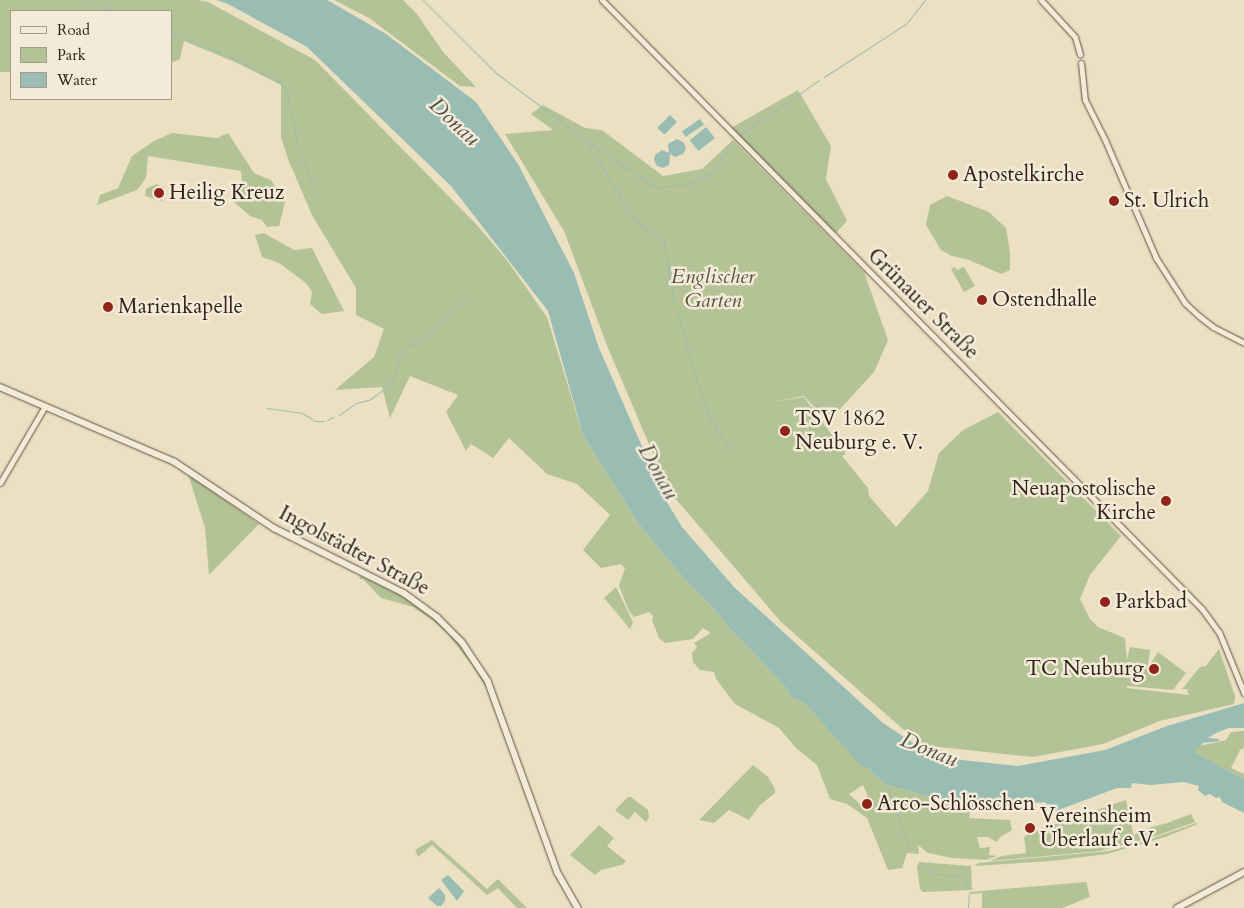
<!DOCTYPE html>
<html>
<head>
<meta charset="utf-8">
<style>
  body { margin:0 }
  #map { position:relative; width:1244px; height:908px; overflow:hidden; background:#ece0c3; font-family:Cardo,serif }
  div>[style] { position:absolute }
  .green>* { inset:0; background:#b4c396 }
  .water>* { inset:0; background:#99bdb3; transform-origin:0 0 }
  .stream>* { height:1px; margin:-0.5px; padding:0 0.5px; transform-origin:0.5px; border-radius:0.5px; background:#99bdb3 }
  .roads { filter:drop-shadow(0 0 1px #5f5144) drop-shadow(0 0 1px #5f5144) }
  .tertiary>* { height:5px; margin:-2.5px; padding:0 2.5px; transform-origin:2.5px; border-radius:2.5px; background:#f3ebd8 }
  .secondary>* { height:5.5px; margin:-2.75px; padding:0 2.75px; transform-origin:2.75px; border-radius:2.75px; background:#f3ebd8 }
  .dots>* { width:14px; height:14px; translate:-50% -50%; box-sizing:border-box; border:2px solid #f3ebd8; border-radius:50% }
  span { translate:-50% -50%; white-space:nowrap; text-align:center; line-height:1.15; -webkit-text-stroke:5px #f3ebd8; paint-order:stroke }
  .poi-label { font-size:21px; color:#30211a }
  .left { translate:0 -50%; text-align:left }
  .right { translate:-100% -50%; text-align:right }
  .park-label { font-size:21px; color:#58523f; font-style:italic }
  .street-label { font-size:21px; color:#30211a }
  .water-label { font-size:22px; color:#505048; font-style:italic }
  .legend { position:absolute; left:10px; top:10px; width:162px; height:90px; box-sizing:border-box; background:#f3ebd8; border:1px solid #a59a8c; margin:0; padding:6px 9px; list-style:none; font-size:15px; color:#30211a }
  .legend li { display:flex; align-items:center; gap:10px; height:25px }
  .legend b { width:25px; border:1px solid #a59a8c }
</style>
</head>
<body>
<div id="map">
  <div class="green">
    <i style="clip-path:polygon(evenodd,0 0,197px 0,208px 2px,315px 60px,476px 224px,506px 259px,547px 317px,583px 435px,638px 523px,679px 573px,714px 609px,737px 637px,741px 639px,787px 689px,791px 697px,806px 704px,869px 768px,873px 774px,887px 785px,942px 800px,953px 800px,971px 808px,969px 818px,1010px 820px,1012px 830px,1000px 837px,997px 842px,988px 837px,977px 837px,980px 848px,990px 847px,989px 855px,997px 856px,986px 860px,952px 858px,928px 853px,918px 845px,919px 854px,907px 853px,902px 868px,888px 870px,867px 818px,847px 804px,830px 799px,817px 765px,796px 748px,779px 728px,735px 704px,716px 679px,714px 672px,700px 670px,693px 662px,692px 653px,697px 647px,694px 643px,711px 633px,703px 628px,693px 639px,665px 643px,659px 638px,652px 620px,653px 616px,649px 612px,634px 617px,629px 611px,619px 586px,625px 568px,621px 564px,601px 568px,583px 550px,610px 515px,577px 484px,547px 474px,509px 438px,493px 458px,471px 444px,466px 451px,446px 412px,458px 395px,410px 376px,390px 418px,382px 387px,335px 390px,374px 357px,384px 329px,356px 315px,356px 288px,312px 215px,288px 159px,281px 137px,281px 85px,237px 63px,184px 41px,180px 59px,171px 63px,171px 11px,11px 11px,11px 72px,0 72px,0 0,863px 785px,868px 796px,860px 804px,849px 794px,863px 785px)"></i>
    <i style="clip-path:polygon(334px 0,403px 0,417px 14px,443px 52px,476px 87px,460px 86px,369px 18px)"></i>
    <i style="clip-path:polygon(798px 90px,831px 146px,826px 179px,847px 221px,835px 234px,731px 128px)"></i>
    <i style="clip-path:polygon(543px 105px,585px 128px,602px 130px,663px 176px,702px 169px,733px 140px,864px 272px,888px 340px,874px 372px,828px 422px,804px 396px,772px 402px,804px 397px,846px 454px,842px 456px,868px 488px,869px 496px,896px 527px,928px 491px,939px 453px,963px 430px,998px 412px,1121px 536px,1090px 575px,1080px 599px,1090px 619px,1098px 627px,1125px 638px,1127px 660px,1130px 647px,1150px 650px,1148px 665px,1128px 662px,1128px 666px,1149px 666px,1158px 652px,1186px 673px,1173px 690px,1127px 686px,1127px 688px,1189px 695px,1187px 690px,1190px 689px,1182px 689px,1200px 667px,1206px 666px,1219px 649px,1235px 696px,1234px 704px,1160px 721px,1103px 744px,1033px 757px,921px 745px,781px 622px,669px 491px,608px 348px,564px 231px,505px 134px,553px 130px,531px 114px)"></i>
    <i style="clip-path:polygon(172px 133px,217px 138px,228px 133px,254px 173px,271px 180px,285px 202px,279px 226px,267px 227px,262px 220px,250px 216px,235px 203px,233px 194px,243px 189px,241px 171px,148px 156px,146px 178px,137px 190px,97px 205px,100px 195px,118px 188px,132px 156px,154px 141px)"></i>
    <i style="clip-path:polygon(156px 184px,164px 187px,163px 190px,155px 188px,153px 193px,163px 197px,162px 201px,145px 196px,146px 189px)"></i>
    <i style="clip-path:polygon(947px 196px,989px 212px,1006px 228px,1010px 252px,1010px 270px,1001px 274px,969px 260px,952px 256px,941px 250px,926px 225px,930px 205px)"></i>
    <i style="clip-path:polygon(264px 233px,294px 250px,312px 248px,344px 311px,322px 314px,310px 304px,312px 292px,306px 283px,279px 263px,262px 257px,255px 235px)"></i>
    <i style="clip-path:polygon(955px 267px,957px 270px,964px 267px,975px 286px,964px 292px,951px 269px)"></i>
    <i style="clip-path:polygon(188px 474px,259px 524px,209px 575px,205px 528px)"></i>
    <i style="clip-path:polygon(359px 575px,409px 599px,431px 615px,460px 645px,487px 686px,485px 686px,472px 665px,446px 632px,432px 620px,413px 607px,381px 598px,363px 579px,360px 579px)"></i>
    <i style="clip-path:polygon(616px 587px,633px 622px,630px 629px,604px 598px)"></i>
    <i style="clip-path:polygon(1244px 731px,1244px 748px,1240px 750px,1231px 768px,1244px 774px,1244px 779px,1194px 752px,1199px 746px,1226px 740px,1231px 732px)"></i>
    <i style="clip-path:polygon(753px 765px,768px 777px,775px 789px,775px 793px,760px 805px,749px 820px,729px 810px,714px 823px,699px 820px)"></i>
    <i style="clip-path:polygon(628px 797px,631px 797px,648px 810px,649px 817px,646px 822px,635px 812px,628px 820px,615px 810px)"></i>
    <i style="clip-path:polygon(1126px 800px,1134px 837px,1137px 831px,1167px 823px,1191px 814px,1195px 822px,1153px 837px,1100px 851px,990px 861px,1001px 856px,1026px 853px,1024px 837px,1029px 833px)"></i>
    <i style="clip-path:polygon(1196px 823px,1198px 824px,1165px 837px,1107px 854px,1052px 861px,975px 866px,978px 863px,1109px 851px,1142px 842px)"></i>
    <i style="clip-path:polygon(599px 825px,614px 838px,607px 846px,626px 861px,622px 865px,601px 870px,595px 875px,570px 855px)"></i>
    <i style="clip-path:polygon(432px 840px,487px 889px,498px 879px,527px 908px,517px 908px,498px 888px,487px 895px,432px 845px,418px 857px,415px 850px)"></i>
    <i style="clip-path:polygon(919px 862px,971px 866px,972px 890px,923px 892px,920px 889px,917px 867px)"></i>
    <i style="clip-path:polygon(1086px 882px,1090px 897px,1062px 908px,982px 908px,982px 893px,970px 894px,969px 892px)"></i>
  </div>
  <div class="water">
    <i style="clip-path:polygon(216px 0,327px 0,386px 34px,476px 102px,518px 164px,574px 273px,599px 348px,665px 499px,682px 527px,734px 587px,883px 723px,934px 757px,1018px 766px,1105px 750px,1167px 726px,1244px 703px,1244px 728px,1229px 728px,1216px 733px,1208px 738px,1219px 739px,1219px 741px,1203px 743px,1194px 752px,1244px 779px,1244px 813px,1222px 802px,1220px 797px,1216px 798px,1210px 794px,1205px 796px,1198px 790px,1199px 786px,1184px 782px,1150px 785px,1132px 783px,1131px 788px,1117px 788px,1053px 812px,1045px 802px,1025px 804px,1023px 806px,971px 808px,953px 800px,942px 800px,887px 785px,873px 774px,869px 768px,860px 765px,806px 704px,791px 697px,787px 689px,741px 639px,737px 637px,714px 609px,679px 573px,638px 523px,583px 435px,548px 311px,451px 186px,307px 47px,228px 4px)"></i>
    <i style="left:670px;top:115px;width:10px;height:18px;rotate:45deg"></i>
    <i style="left:700px;top:119px;width:7px;height:22px;rotate:56deg"></i>
    <i style="left:706px;top:127px;width:14px;height:21px;rotate:51deg"></i>
    <i style="clip-path:polygon(677px 139px,684px 143px,686px 149px,683px 154px,675px 157px,670px 154px,669px 165px,663px 168px,657px 166px,654px 160px,655px 155px,662px 150px,669px 153px,668px 144px)"></i>
    <i style="clip-path:polygon(448px 875px,464px 891px,457px 901px,441px 880px)"></i>
    <i style="clip-path:polygon(439px 888px,445px 895px,445px 901px,441px 906px,437px 906px,428px 898px)"></i>
  </div>
  <div class="stream">
    <i style="left:86px;top:0;width:31px;rotate:21deg"></i>
    <i style="left:423px;top:0;width:103px;rotate:45deg"></i>
    <i style="left:496px;top:73px;width:137px;rotate:36.7deg"></i>
    <i style="left:606px;top:155px;width:59px;rotate:33.1deg"></i>
    <i style="left:655px;top:187px;width:31px;rotate:-4deg"></i>
    <i style="left:686px;top:185px;width:26px;rotate:-25deg"></i>
    <i style="left:710px;top:174px;width:38px;rotate:-55deg"></i>
    <i style="left:171px;top:33px;width:65px;rotate:21.8deg"></i>
    <i style="left:231px;top:57px;width:54px;rotate:26.6deg"></i>
    <i style="left:279px;top:81px;width:14px;rotate:54deg"></i>
    <i style="left:287px;top:92px;width:61px;rotate:78.7deg"></i>
    <i style="left:824px;top:77px;width:99px;rotate:-33deg"></i>
    <i style="left:907px;top:23px;width:29px;rotate:-52deg"></i>
    <i style="left:740px;top:135px;width:96px;rotate:-34.8deg"></i>
    <i style="left:587px;top:143px;width:7px;rotate:63deg"></i>
    <i style="left:300px;top:154px;width:47px;rotate:67.3deg"></i>
    <i style="left:595px;top:155px;width:66px;rotate:59.2deg"></i>
    <i style="left:629px;top:212px;width:13px;rotate:51deg"></i>
    <i style="left:637px;top:222px;width:32px;rotate:35deg"></i>
    <i style="left:663px;top:240px;width:63px;rotate:79.9deg"></i>
    <i style="left:677px;top:311px;width:84px;rotate:74.1deg"></i>
    <i style="left:700px;top:392px;width:30px;rotate:69deg"></i>
    <i style="left:711px;top:420px;width:38px;rotate:58deg"></i>
    <i style="left:409px;top:347px;width:22px;rotate:-32deg"></i>
    <i style="left:428px;top:335px;width:33px;rotate:-47deg"></i>
    <i style="left:450px;top:311px;width:19px;rotate:-32deg"></i>
    <i style="left:267px;top:408px;width:35px;rotate:8deg"></i>
    <i style="left:302px;top:413px;width:15px;rotate:32deg"></i>
    <i style="left:315px;top:421px;width:9px"></i>
    <i style="left:339px;top:415px;width:21px;rotate:-35deg"></i>
    <i style="left:356px;top:403px;width:13px;rotate:-13deg"></i>
    <i style="left:369px;top:400px;width:26px;rotate:-36deg"></i>
    <i style="left:390px;top:385px;width:16px;rotate:-63deg"></i>
    <i style="left:397px;top:371px;width:14px;rotate:-82deg"></i>
    <i style="left:399px;top:357px;width:11px;rotate:-49deg"></i>
    <i style="left:327px;top:420px;width:7px;rotate:-27deg"></i>
    <i style="left:887px;top:785px;width:65px;rotate:71deg"></i>
    <i style="left:922px;top:864px;width:16px;rotate:40deg"></i>
    <i style="left:934px;top:874px;width:28px;rotate:4deg"></i>
    <i style="left:962px;top:876px;width:14px;rotate:65deg"></i>
    <i style="left:968px;top:908px;width:14px;rotate:-86deg"></i>
  </div>
  <div class="roads">
    <div class="tertiary">
      <i style="left:602px;top:0;width:855px;rotate:45.43deg"></i>
      <i style="left:1202px;top:609px;width:29px;rotate:54deg"></i>
      <i style="left:1219px;top:632px;width:66px;rotate:67.7deg"></i>
      <i style="left:1041px;top:0;width:50px;rotate:47.4deg"></i>
      <i style="left:1075px;top:37px;width:18px;rotate:74deg"></i>
      <i style="left:1081px;top:63px;width:37px;rotate:84deg"></i>
      <i style="left:1085px;top:100px;width:45px;rotate:63.4deg"></i>
      <i style="left:1105px;top:140px;width:129px;rotate:66.6deg"></i>
      <i style="left:1156px;top:258px;width:54px;rotate:57.2deg"></i>
      <i style="left:1185px;top:303px;width:19px;rotate:43deg"></i>
      <i style="left:1199px;top:316px;width:18px;rotate:38deg"></i>
      <i style="left:1213px;top:327px;width:35px;rotate:27deg"></i>
      <i style="left:0;top:483px;width:89px;rotate:-59.7deg"></i>
    </div>
    <div class="secondary">
      <i style="left:0;top:387px;width:190px;rotate:23.2deg"></i>
      <i style="left:175px;top:462px;width:119px;rotate:33.7deg"></i>
      <i style="left:274px;top:528px;width:145px;rotate:26.6deg"></i>
      <i style="left:404px;top:593px;width:41px;rotate:36deg"></i>
      <i style="left:437px;top:617px;width:35px;rotate:45deg"></i>
      <i style="left:462px;top:642px;width:47px;rotate:56.3deg"></i>
      <i style="left:488px;top:681px;width:204px;rotate:70deg"></i>
      <i style="left:558px;top:873px;width:40px;rotate:60.3deg"></i>
      <i style="left:1177px;top:908px;width:76px;rotate:-28.2deg"></i>
    </div>
  </div>
  <div class="dots">
    <i style="left:953px;top:175px;background:#8f2418"></i>
    <i style="left:159px;top:193px;background:#8f2418"></i>
    <i style="left:1114px;top:201px;background:#8f2418"></i>
    <i style="left:982px;top:300px;background:#8f2418"></i>
    <i style="left:108px;top:307px;background:#8f2418"></i>
    <i style="left:785px;top:431px;background:#8f2418"></i>
    <i style="left:1166px;top:501px;background:#8f2418"></i>
    <i style="left:1105px;top:602px;background:#8f2418"></i>
    <i style="left:1154px;top:669px;background:#8f2418"></i>
    <i style="left:867px;top:804px;background:#8f2418"></i>
    <i style="left:1030px;top:828px;background:#8f2418"></i>
  </div>
  <div class="poi-label">
    <span class="left" style="left:963px;top:175px">Apostelkirche</span>
    <span class="left" style="left:169px;top:193px">Heilig Kreuz</span>
    <span class="left" style="left:1124px;top:201px">St. Ulrich</span>
    <span class="left" style="left:992px;top:300px">Ostendhalle</span>
    <span class="left" style="left:118px;top:307px">Marienkapelle</span>
    <span class="left" style="left:795px;top:431px">TSV 1862<br>Neuburg e. V.</span>
    <span class="right" style="left:1156px;top:501px">Neuapostolische<br>Kirche</span>
    <span class="left" style="left:1115px;top:602px">Parkbad</span>
    <span class="right" style="left:1144px;top:669px">TC Neuburg</span>
    <span class="left" style="left:877px;top:804px">Arco-Schlösschen</span>
    <span class="left" style="left:1040px;top:828px">Vereinsheim<br>Überlauf e.V.</span>
  </div>
  <div class="park-label">
    <span style="left:713px;top:289px">Englischer<br>Garten</span>
  </div>
  <div class="street-label">
    <span style="left:923px;top:304px;rotate:45deg">Grünauer Straße</span>
    <span style="left:354px;top:551px;rotate:28deg">Ingolstädter Straße</span>
  </div>
  <div class="water-label">
    <span style="left:454px;top:122px;rotate:43deg">Donau</span>
    <span style="left:658px;top:472px;rotate:61deg">Donau</span>
    <span style="left:929px;top:750px;rotate:22deg">Donau</span>
  </div>
  <ul class="legend">
  <li><b style="height:6px;background:#f3ebd8"></b>Road</li>
  <li><b style="height:14px;background:#b4c396"></b>Park</li>
  <li><b style="height:14px;background:#99bdb3"></b>Water</li>
  </ul>
</div>
</body>
</html>
